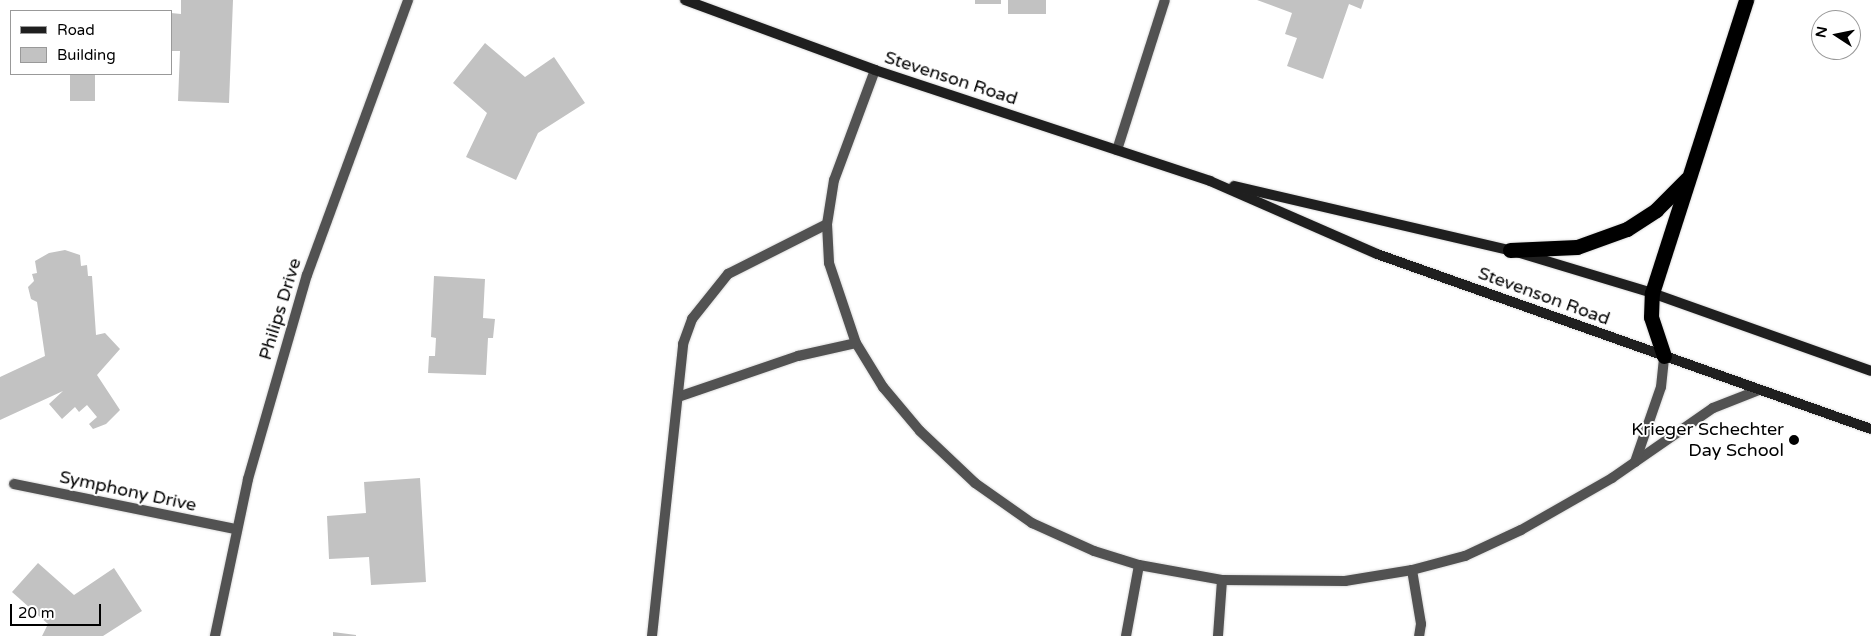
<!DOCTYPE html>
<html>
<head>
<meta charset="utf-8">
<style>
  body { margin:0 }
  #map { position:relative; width:1871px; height:636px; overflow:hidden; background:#fff; font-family:"Varela Round",sans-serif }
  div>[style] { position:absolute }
  .building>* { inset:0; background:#c2c2c2; transform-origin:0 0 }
  .roads { filter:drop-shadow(0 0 1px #dbdbdb) drop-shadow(0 0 1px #dbdbdb) }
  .lane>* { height:10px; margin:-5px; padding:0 5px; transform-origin:5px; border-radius:5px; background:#525252 }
  .street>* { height:10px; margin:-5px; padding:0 5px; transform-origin:5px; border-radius:5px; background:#525252 }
  .secondary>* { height:10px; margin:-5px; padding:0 5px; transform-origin:5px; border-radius:5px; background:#1f1f1f }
  .highway>* { height:15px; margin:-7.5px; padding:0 7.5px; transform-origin:7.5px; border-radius:7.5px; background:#000 }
  .dots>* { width:14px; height:14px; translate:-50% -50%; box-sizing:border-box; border:2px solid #fff; border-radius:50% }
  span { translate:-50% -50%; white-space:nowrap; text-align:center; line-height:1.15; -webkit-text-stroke:4px #fff; paint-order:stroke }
  .street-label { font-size:18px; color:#000 }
  .poi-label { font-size:18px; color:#000 }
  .right { translate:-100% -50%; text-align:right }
  .legend { position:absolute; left:10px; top:10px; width:162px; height:65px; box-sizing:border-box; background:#fff; border:1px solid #999; margin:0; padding:6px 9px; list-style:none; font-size:15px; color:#000 }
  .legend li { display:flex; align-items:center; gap:10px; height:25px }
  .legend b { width:25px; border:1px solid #999 }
  .north { position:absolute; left:1811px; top:10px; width:50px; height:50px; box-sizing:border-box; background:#fff; border:1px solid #999; border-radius:50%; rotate:281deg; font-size:14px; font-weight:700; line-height:20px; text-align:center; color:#000 }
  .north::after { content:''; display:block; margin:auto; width:18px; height:22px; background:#000; clip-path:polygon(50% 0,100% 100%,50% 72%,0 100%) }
  .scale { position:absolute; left:10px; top:604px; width:91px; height:22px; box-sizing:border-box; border:2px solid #000; border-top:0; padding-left:6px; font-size:15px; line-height:18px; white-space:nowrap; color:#000; -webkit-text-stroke:4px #fff; paint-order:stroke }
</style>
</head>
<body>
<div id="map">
  <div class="building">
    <i style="clip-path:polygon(181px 0,233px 0,229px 103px,178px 101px,180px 51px,171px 51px,171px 13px,181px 14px)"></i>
    <i style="left:975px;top:0;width:26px;height:4px"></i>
    <i style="left:1008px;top:0;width:38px;height:14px"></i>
    <i style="clip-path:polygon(1257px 0,1364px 0,1361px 9px,1349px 4px,1323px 79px,1287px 66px,1297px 38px,1285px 34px,1292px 13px)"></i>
    <i style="clip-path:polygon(485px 43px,525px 77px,554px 57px,585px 103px,538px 133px,516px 180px,466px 157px,487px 113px,453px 83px)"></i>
    <i style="left:70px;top:74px;width:25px;height:27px"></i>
    <i style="clip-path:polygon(65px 250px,80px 255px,81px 266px,87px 265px,88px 276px,92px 276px,96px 335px,105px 333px,120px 349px,97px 375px,120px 410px,106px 424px,93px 429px,89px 424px,97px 417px,87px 405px,79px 412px,75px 407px,62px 419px,49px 404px,63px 391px,0 420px,0 377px,45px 356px,37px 302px,31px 299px,28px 287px,34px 281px,32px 274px,37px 273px,35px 261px,49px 253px)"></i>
    <i style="clip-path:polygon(434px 276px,485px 279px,483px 318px,495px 319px,493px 338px,488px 338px,486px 375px,428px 373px,429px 356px,435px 356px,436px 338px,431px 337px)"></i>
    <i style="clip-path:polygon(420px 478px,426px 582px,371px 585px,369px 557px,329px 559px,327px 516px,366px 513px,364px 482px)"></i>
    <i style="clip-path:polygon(38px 563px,74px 595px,114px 568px,142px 611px,103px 636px,42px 636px,48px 624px,12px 592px)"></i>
    <i style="clip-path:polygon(333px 632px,356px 635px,356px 636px,333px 636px)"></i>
  </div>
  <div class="roads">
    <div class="lane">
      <i style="left:875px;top:70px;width:117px;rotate:110.4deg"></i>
      <i style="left:834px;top:180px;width:45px;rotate:99deg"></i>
      <i style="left:827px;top:224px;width:39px;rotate:87deg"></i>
      <i style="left:829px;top:263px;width:84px;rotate:71.4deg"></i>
      <i style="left:856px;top:343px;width:52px;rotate:58.5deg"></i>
      <i style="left:883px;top:387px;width:57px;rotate:49.9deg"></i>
      <i style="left:920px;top:431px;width:76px;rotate:43.4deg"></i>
      <i style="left:975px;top:483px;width:70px;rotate:35.1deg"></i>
      <i style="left:1032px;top:523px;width:68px;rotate:24.3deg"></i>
      <i style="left:1094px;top:551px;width:47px;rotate:17.3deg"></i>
      <i style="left:1139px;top:565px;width:84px;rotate:10.2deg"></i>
      <i style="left:1222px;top:580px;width:123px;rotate:0.5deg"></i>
      <i style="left:1345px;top:581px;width:68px;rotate:-9.3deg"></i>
      <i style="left:1412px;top:570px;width:55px;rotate:-14.8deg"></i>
      <i style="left:1465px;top:556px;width:62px;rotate:-24.9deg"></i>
      <i style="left:1521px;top:530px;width:105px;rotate:-29.7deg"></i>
      <i style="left:1612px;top:478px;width:123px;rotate:-34.7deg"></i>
      <i style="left:1713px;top:408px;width:49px;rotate:-21.4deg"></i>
      <i style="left:678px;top:397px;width:127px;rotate:-18.9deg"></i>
      <i style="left:798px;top:356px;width:59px;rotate:-12.6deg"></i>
      <i style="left:1635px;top:462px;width:79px;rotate:-70.9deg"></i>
      <i style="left:1661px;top:387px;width:31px;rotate:-84deg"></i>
      <i style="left:1412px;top:570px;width:55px;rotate:80.5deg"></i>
      <i style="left:1421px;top:624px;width:12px;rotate:99deg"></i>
      <i style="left:652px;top:636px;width:294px;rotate:-83.9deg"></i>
      <i style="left:683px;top:344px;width:27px;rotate:-70deg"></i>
      <i style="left:692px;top:319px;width:58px;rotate:-51.3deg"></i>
      <i style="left:728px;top:274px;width:111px;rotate:-26.8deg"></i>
      <i style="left:1126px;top:636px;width:72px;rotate:-79.6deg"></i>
      <i style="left:1218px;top:636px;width:56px;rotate:-85.9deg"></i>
    </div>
    <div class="street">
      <i style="left:1117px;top:150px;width:157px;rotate:-72.3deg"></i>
      <i style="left:14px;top:484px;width:227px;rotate:11.5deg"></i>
      <i style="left:215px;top:636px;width:160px;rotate:-78.1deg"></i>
      <i style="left:248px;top:479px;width:212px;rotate:-73.9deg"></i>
      <i style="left:307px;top:275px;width:293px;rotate:-69.8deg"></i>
    </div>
    <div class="secondary">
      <i style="left:685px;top:0;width:202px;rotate:20.2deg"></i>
      <i style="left:875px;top:70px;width:353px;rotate:18.3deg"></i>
      <i style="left:1210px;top:181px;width:182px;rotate:23.6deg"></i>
      <i style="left:1377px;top:254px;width:524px;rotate:19.51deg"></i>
      <i style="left:1234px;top:186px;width:283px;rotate:13.1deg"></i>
      <i style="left:1510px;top:250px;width:148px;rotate:16.8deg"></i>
      <i style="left:1652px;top:293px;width:232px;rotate:19.6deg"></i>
    </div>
    <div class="highway">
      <i style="left:1510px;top:250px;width:67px;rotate:-2.6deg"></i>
      <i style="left:1577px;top:247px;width:53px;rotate:-19.8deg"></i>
      <i style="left:1627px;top:229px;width:35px;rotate:-33deg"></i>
      <i style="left:1656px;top:210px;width:44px;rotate:-45deg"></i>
      <i style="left:1664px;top:356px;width:41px;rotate:-108.4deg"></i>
      <i style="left:1651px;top:317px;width:24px;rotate:-88deg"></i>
      <i style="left:1652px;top:293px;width:308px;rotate:-72.2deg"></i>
    </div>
  </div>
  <div class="dots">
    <i style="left:1794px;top:440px;background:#000"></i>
  </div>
  <div class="street-label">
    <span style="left:951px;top:78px;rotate:18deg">Stevenson Road</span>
    <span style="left:1544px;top:296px;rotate:20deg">Stevenson Road</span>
    <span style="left:280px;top:309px;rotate:-73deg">Philips Drive</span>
    <span style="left:128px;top:491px;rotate:12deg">Symphony Drive</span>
  </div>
  <div class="poi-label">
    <span class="right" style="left:1784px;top:440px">Krieger Schechter<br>Day School</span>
  </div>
  <ul class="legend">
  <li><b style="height:6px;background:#1f1f1f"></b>Road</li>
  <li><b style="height:14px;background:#c2c2c2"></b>Building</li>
  </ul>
  <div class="north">N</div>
  <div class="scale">20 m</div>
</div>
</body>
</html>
